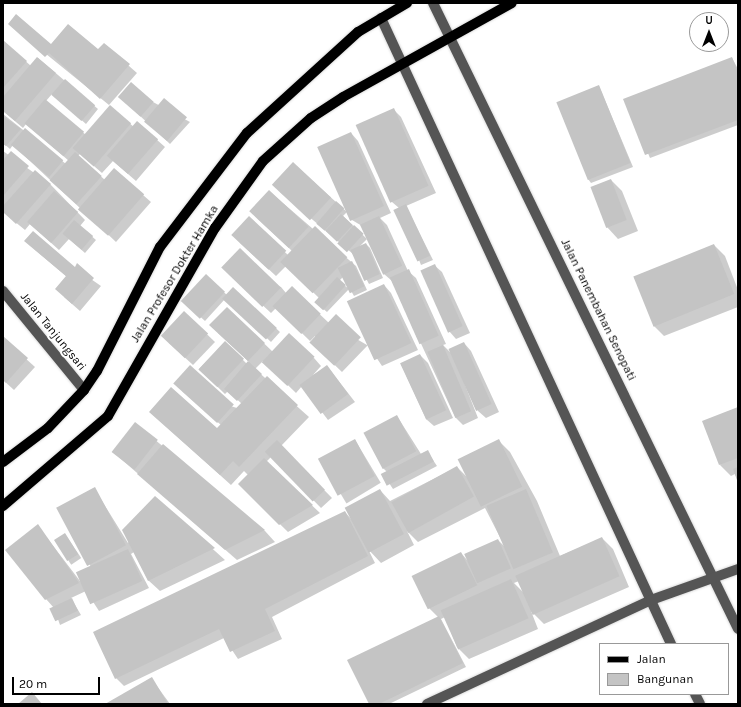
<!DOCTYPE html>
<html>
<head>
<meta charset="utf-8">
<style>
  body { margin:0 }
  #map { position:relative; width:741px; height:707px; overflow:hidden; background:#fff; font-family:Karla,sans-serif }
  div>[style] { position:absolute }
  .shadow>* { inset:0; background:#0003; transform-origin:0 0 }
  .building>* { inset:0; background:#c4c4c4; transform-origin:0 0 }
  .roads { filter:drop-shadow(0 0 1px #dbdbdb) drop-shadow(0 0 1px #dbdbdb) }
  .minor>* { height:10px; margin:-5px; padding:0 5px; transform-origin:5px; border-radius:5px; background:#555 }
  .major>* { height:10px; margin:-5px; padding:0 5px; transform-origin:5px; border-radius:5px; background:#000 }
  span { translate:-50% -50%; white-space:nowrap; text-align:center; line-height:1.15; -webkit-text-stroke:4px #fff; paint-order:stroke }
  .street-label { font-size:12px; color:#000 }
  .frame { position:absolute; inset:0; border:4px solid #000; pointer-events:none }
  .legend { position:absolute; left:599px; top:643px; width:130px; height:52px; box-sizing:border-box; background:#fff; border:1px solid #999; margin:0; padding:5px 7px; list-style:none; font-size:12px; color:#000 }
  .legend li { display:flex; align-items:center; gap:8px; height:20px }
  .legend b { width:20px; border:1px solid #999 }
  .north { position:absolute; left:689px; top:12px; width:40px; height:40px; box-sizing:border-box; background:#fff; border:1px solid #999; border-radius:50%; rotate:0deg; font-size:11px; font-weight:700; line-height:16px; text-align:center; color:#000 }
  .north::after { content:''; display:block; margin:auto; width:14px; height:18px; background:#000; clip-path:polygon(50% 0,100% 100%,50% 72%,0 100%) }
  .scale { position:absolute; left:12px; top:677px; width:88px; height:18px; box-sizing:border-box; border:2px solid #000; border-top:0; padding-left:5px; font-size:12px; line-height:14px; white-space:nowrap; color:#000; -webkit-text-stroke:3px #fff; paint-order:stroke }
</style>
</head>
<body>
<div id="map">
  <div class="shadow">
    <i style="clip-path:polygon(9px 24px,51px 45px,98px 51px,104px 44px,137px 73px,109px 105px)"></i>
    <i style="clip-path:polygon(3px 41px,31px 66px,38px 58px,98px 109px,86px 124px,52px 94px,46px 101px,86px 135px,110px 107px,134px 127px,138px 123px,165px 147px,136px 181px,113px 161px,102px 173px,80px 154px,78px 156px,105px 180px,143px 195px,151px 202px,116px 242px,13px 145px,10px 149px,3px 143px,3px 114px,66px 164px,69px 161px,26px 124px,23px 128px,3px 111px)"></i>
    <i style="clip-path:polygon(732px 58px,738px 69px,738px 125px,650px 158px,625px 99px)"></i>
    <i style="clip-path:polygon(599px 86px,633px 167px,591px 183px,588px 179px)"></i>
    <i style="clip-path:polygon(123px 100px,153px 102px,190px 122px,170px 144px)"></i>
    <i style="clip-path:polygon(393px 109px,401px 117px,436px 193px,406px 206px,433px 260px,421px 265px,399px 208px,392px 202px)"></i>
    <i style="clip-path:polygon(351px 133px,358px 141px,391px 213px,380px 218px,387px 225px,408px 271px,416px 278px,446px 344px,443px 345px,454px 356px,464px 343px,471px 351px,499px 412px,486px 418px,478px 411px,456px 362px,478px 418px,463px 425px,455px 417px,392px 281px,384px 274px,362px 226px,352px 220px,319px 147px)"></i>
    <i style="clip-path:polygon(3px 151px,50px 184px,85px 220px,80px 226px,96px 240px,85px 253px,69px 239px,59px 250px,30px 224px,25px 230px,3px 212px)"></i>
    <i style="clip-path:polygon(293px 163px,347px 212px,343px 216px,367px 239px,358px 248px,366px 244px,370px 248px,383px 278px,369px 284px,353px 254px,280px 192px)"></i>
    <i style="clip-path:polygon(611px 180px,622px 191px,638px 231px,618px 239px,607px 227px)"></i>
    <i style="clip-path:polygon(269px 191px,356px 266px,367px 290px,354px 296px,343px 277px,339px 281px,349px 289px,327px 312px,315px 302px,319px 298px,286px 266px,276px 276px,240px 243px,249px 218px,288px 255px,292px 251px,258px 219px)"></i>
    <i style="clip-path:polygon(714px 245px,725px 256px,738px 290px,738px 307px,664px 336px,653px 325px)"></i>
    <i style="clip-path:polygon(33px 248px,75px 268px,101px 286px,80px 311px,64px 297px,67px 277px)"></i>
    <i style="clip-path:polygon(434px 265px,442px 272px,470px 333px,456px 339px,449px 331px)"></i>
    <i style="clip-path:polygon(230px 275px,281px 287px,286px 293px,292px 288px,329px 323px,367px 345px,384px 285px,391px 293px,418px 350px,382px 366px,368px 345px,342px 372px,319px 350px,315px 336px,310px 341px,276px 308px,271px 313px)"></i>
    <i style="clip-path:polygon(206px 276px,227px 295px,233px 288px,280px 332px,271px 342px,225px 299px,205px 321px,183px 301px)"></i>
    <i style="clip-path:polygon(227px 308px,273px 352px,314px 358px,321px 366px,313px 375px,327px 366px,355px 402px,328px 420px,302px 386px,296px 393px,263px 361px,255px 369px,309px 417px,281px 446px,332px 498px,321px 508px,271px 457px,266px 462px,320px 513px,288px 532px,239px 484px,248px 475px,244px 471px,231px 485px,150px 412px,217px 429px,221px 425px,182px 391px,237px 408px,242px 404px,228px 391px,225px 394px,199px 369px,225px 342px,247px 364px,249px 362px,218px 333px)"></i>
    <i style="clip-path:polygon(184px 312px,215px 342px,193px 365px,169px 343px)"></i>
    <i style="clip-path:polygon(3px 338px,35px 367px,14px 390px,3px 380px)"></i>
    <i style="clip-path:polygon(420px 355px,428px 363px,453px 418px,434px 426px,426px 419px,401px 364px)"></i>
    <i style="clip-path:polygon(738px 408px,738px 481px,735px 474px,731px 476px,720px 465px)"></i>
    <i style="clip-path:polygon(397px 416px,421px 454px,427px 451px,437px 466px,393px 489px,383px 474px,387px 472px,383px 468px)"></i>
    <i style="clip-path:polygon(136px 424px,265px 531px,275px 542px,237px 560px,113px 452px)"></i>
    <i style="left:355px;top:440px;width:50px;height:40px;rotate:59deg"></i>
    <i style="clip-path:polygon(evenodd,499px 441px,510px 452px,537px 501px,560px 556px,602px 538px,613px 549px,629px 587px,544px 624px,531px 611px,538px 629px,469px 659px,457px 647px,445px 617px,441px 619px,466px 667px,389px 704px,370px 704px,438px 617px,429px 608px,461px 553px,468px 561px,498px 540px,505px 547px,485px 508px,418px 542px,407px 531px,414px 545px,381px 563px,368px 549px,375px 563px,272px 617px,282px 639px,238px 659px,224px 638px,124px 686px,116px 678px,345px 512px,353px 521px,380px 490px,390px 501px,457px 467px,469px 479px,499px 441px,519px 581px,524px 593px,514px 583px,519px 581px)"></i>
    <i style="clip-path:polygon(94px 488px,128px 543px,155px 497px,225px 560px,160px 591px,148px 580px,134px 552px,131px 554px,149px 588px,99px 611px,86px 591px,71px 598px,81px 615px,60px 625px,54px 608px,46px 599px,38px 526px,83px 585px,91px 567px,58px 508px)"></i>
    <i style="left:65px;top:534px;width:29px;height:12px;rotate:56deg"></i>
    <i style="clip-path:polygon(151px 678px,170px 704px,108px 704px)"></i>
  </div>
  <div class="building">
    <i style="clip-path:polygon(16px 14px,51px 44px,68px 24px,98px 49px,104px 43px,130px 64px,100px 99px,49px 53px,45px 57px,8px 24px)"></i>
    <i style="clip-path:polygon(3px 40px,27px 61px,3px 88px)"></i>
    <i style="clip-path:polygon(37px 57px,56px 73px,15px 121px,3px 111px,3px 97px)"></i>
    <i style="clip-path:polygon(732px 57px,738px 72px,738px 120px,645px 155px,623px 99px)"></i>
    <i style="left:65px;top:79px;width:40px;height:21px;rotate:41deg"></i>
    <i style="left:131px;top:82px;width:30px;height:20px;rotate:41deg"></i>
    <i style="left:599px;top:85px;width:84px;height:46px;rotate:68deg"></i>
    <i style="left:164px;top:98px;width:30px;height:31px;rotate:40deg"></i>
    <i style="left:45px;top:99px;width:51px;height:32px;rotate:40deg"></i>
    <i style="left:110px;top:105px;width:28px;height:57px;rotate:41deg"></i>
    <i style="left:394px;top:108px;width:85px;height:42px;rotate:66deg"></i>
    <i style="clip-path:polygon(3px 116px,21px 129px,6px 146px,3px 144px)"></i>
    <i style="left:137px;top:121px;width:28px;height:46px;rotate:41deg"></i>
    <i style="left:25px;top:128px;width:50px;height:22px;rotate:40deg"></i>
    <i style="left:351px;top:132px;width:81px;height:37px;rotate:66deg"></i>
    <i style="clip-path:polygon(11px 151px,29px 166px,3px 196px,3px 160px)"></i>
    <i style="left:75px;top:152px;width:36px;height:38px;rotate:42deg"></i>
    <i style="left:293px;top:162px;width:52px;height:31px;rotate:43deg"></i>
    <i style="left:114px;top:168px;width:40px;height:55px;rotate:41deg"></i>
    <i style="clip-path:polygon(35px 170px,51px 184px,16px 224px,3px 212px,3px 206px)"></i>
    <i style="left:611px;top:179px;width:44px;height:22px;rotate:69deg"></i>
    <i style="left:269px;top:190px;width:54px;height:29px;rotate:43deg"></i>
    <i style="left:54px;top:191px;width:32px;height:41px;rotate:41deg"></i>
    <i style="left:336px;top:201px;width:11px;height:30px;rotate:41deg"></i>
    <i style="left:406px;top:204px;width:57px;height:14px;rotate:65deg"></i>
    <i style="left:341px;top:214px;width:16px;height:23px;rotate:43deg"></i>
    <i style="left:249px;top:216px;width:51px;height:26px;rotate:43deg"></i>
    <i style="left:379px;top:216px;width:55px;height:21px;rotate:65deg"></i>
    <i style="left:74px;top:220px;width:25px;height:18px;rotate:40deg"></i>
    <i style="left:354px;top:225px;width:13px;height:25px;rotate:42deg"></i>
    <i style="left:315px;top:226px;width:45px;height:50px;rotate:44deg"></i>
    <i style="clip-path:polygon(33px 231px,75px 267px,77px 263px,94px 278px,72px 304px,55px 289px,66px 276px,24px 241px)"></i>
    <i style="left:366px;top:243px;width:34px;height:17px;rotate:66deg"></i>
    <i style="left:714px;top:244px;width:54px;height:87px;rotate:68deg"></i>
    <i style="left:240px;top:248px;width:57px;height:27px;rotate:44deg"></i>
    <i style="left:352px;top:261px;width:28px;height:16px;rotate:64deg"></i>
    <i style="left:435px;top:264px;width:68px;height:16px;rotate:66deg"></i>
    <i style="left:409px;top:269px;width:73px;height:21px;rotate:66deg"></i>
    <i style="left:206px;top:274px;width:26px;height:37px;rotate:43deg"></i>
    <i style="left:337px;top:277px;width:12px;height:34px;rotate:42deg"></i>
    <i style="left:384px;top:284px;width:65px;height:41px;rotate:65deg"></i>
    <i style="left:292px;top:286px;width:40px;height:28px;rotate:44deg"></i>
    <i style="left:233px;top:287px;width:60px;height:16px;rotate:43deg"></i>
    <i style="clip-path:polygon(227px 307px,265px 343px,248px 361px,262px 374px,237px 401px,224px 389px,248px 361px,209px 325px)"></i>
    <i style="left:184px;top:311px;width:33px;height:34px;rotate:43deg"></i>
    <i style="left:336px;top:314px;width:34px;height:39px;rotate:43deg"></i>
    <i style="left:289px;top:333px;width:35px;height:40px;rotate:43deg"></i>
    <i style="clip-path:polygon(3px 336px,28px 358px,6px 383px,3px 380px)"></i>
    <i style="left:225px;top:341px;width:26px;height:39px;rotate:43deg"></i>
    <i style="left:464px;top:342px;width:68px;height:17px;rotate:66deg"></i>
    <i style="left:443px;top:345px;width:72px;height:17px;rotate:67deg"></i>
    <i style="left:420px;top:354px;width:62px;height:22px;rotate:65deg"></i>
    <i style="left:190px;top:365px;width:59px;height:25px;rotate:42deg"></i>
    <i style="left:327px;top:365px;width:36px;height:34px;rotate:54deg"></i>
    <i style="clip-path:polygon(267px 376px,298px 405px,239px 467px,233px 461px,220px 475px,149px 412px,171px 387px,217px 428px)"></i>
    <i style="clip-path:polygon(738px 407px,738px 458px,719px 465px,702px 421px)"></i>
    <i style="left:397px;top:415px;width:41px;height:38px;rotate:62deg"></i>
    <i style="left:135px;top:422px;width:29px;height:38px;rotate:38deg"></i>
    <i style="left:355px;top:439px;width:42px;height:42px;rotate:62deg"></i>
    <i style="left:499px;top:439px;width:53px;height:46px;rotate:64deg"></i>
    <i style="left:277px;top:440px;width:69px;height:17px;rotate:46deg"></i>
    <i style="clip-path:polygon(163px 444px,265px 530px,225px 550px,137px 474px)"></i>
    <i style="left:428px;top:450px;width:13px;height:53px;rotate:63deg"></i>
    <i style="clip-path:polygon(264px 458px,313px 505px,279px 525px,238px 484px)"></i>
    <i style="left:457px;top:466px;width:35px;height:75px;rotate:61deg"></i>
    <i style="clip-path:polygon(738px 467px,738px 483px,733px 469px)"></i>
    <i style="left:95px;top:487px;width:66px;height:44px;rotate:62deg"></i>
    <i style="left:380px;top:489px;width:51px;height:40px;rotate:62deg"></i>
    <i style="left:526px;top:489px;width:69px;height:43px;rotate:67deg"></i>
    <i style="clip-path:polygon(155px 496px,215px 548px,148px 581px,122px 530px)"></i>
    <i style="clip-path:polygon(345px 511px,368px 556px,265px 609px,275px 631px,230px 652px,219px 629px,115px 679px,93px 632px)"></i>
    <i style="clip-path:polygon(38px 524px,79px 583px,45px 600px,5px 550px)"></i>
    <i style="left:65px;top:533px;width:25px;height:13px;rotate:58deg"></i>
    <i style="left:602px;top:537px;width:43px;height:95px;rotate:66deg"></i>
    <i style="left:498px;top:539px;width:32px;height:37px;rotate:66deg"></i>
    <i style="left:128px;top:549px;width:35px;height:57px;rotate:66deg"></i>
    <i style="left:461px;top:552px;width:37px;height:55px;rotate:64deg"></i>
    <i style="left:511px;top:579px;width:43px;height:77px;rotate:66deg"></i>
    <i style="left:72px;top:598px;width:14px;height:25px;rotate:65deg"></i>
    <i style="clip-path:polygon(439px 616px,463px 663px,379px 704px,369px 704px,347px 660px)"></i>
    <i style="clip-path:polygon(152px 677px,168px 704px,105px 704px)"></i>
    <i style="clip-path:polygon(32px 692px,42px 704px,18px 704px)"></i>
  </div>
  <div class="roads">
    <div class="minor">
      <i style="left:433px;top:3px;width:696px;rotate:64.02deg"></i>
      <i style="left:381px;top:18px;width:690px;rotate:65.14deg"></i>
      <i style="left:3px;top:291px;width:128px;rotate:50.7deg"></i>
      <i style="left:695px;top:694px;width:11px;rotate:63deg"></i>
      <i style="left:427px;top:704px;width:247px;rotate:-24.9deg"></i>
      <i style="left:651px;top:600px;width:92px;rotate:-19.6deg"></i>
    </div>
    <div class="major">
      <i style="left:3px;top:462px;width:56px;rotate:-37.1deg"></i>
      <i style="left:48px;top:428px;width:52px;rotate:-46.5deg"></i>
      <i style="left:84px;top:390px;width:23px;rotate:-56deg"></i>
      <i style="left:97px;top:371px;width:139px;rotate:-63.1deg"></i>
      <i style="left:160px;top:247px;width:143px;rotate:-52.7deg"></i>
      <i style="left:247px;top:133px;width:150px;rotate:-42.3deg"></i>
      <i style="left:358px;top:32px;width:57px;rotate:-30.6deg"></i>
      <i style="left:3px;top:506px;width:138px;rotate:-40.6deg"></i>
      <i style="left:108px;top:416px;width:216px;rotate:-60.4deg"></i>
      <i style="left:215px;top:228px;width:82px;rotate:-54.4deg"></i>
      <i style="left:263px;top:161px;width:64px;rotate:-41.9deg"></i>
      <i style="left:311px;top:118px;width:38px;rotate:-33deg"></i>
      <i style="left:343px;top:97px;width:193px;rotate:-29.1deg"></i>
    </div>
  </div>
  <div class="street-label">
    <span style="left:175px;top:274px;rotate:-59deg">Jalan Profesor Dokter Hamka</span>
    <span style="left:598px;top:310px;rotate:64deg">Jalan Panembahan Senopati</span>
    <span style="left:53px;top:332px;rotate:51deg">Jalan Tanjungsari</span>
  </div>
  <div class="frame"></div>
  <ul class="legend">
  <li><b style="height:5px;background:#000"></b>Jalan</li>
  <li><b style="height:11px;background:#c4c4c4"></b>Bangunan</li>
  </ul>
  <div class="north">U</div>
  <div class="scale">20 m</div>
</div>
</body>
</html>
